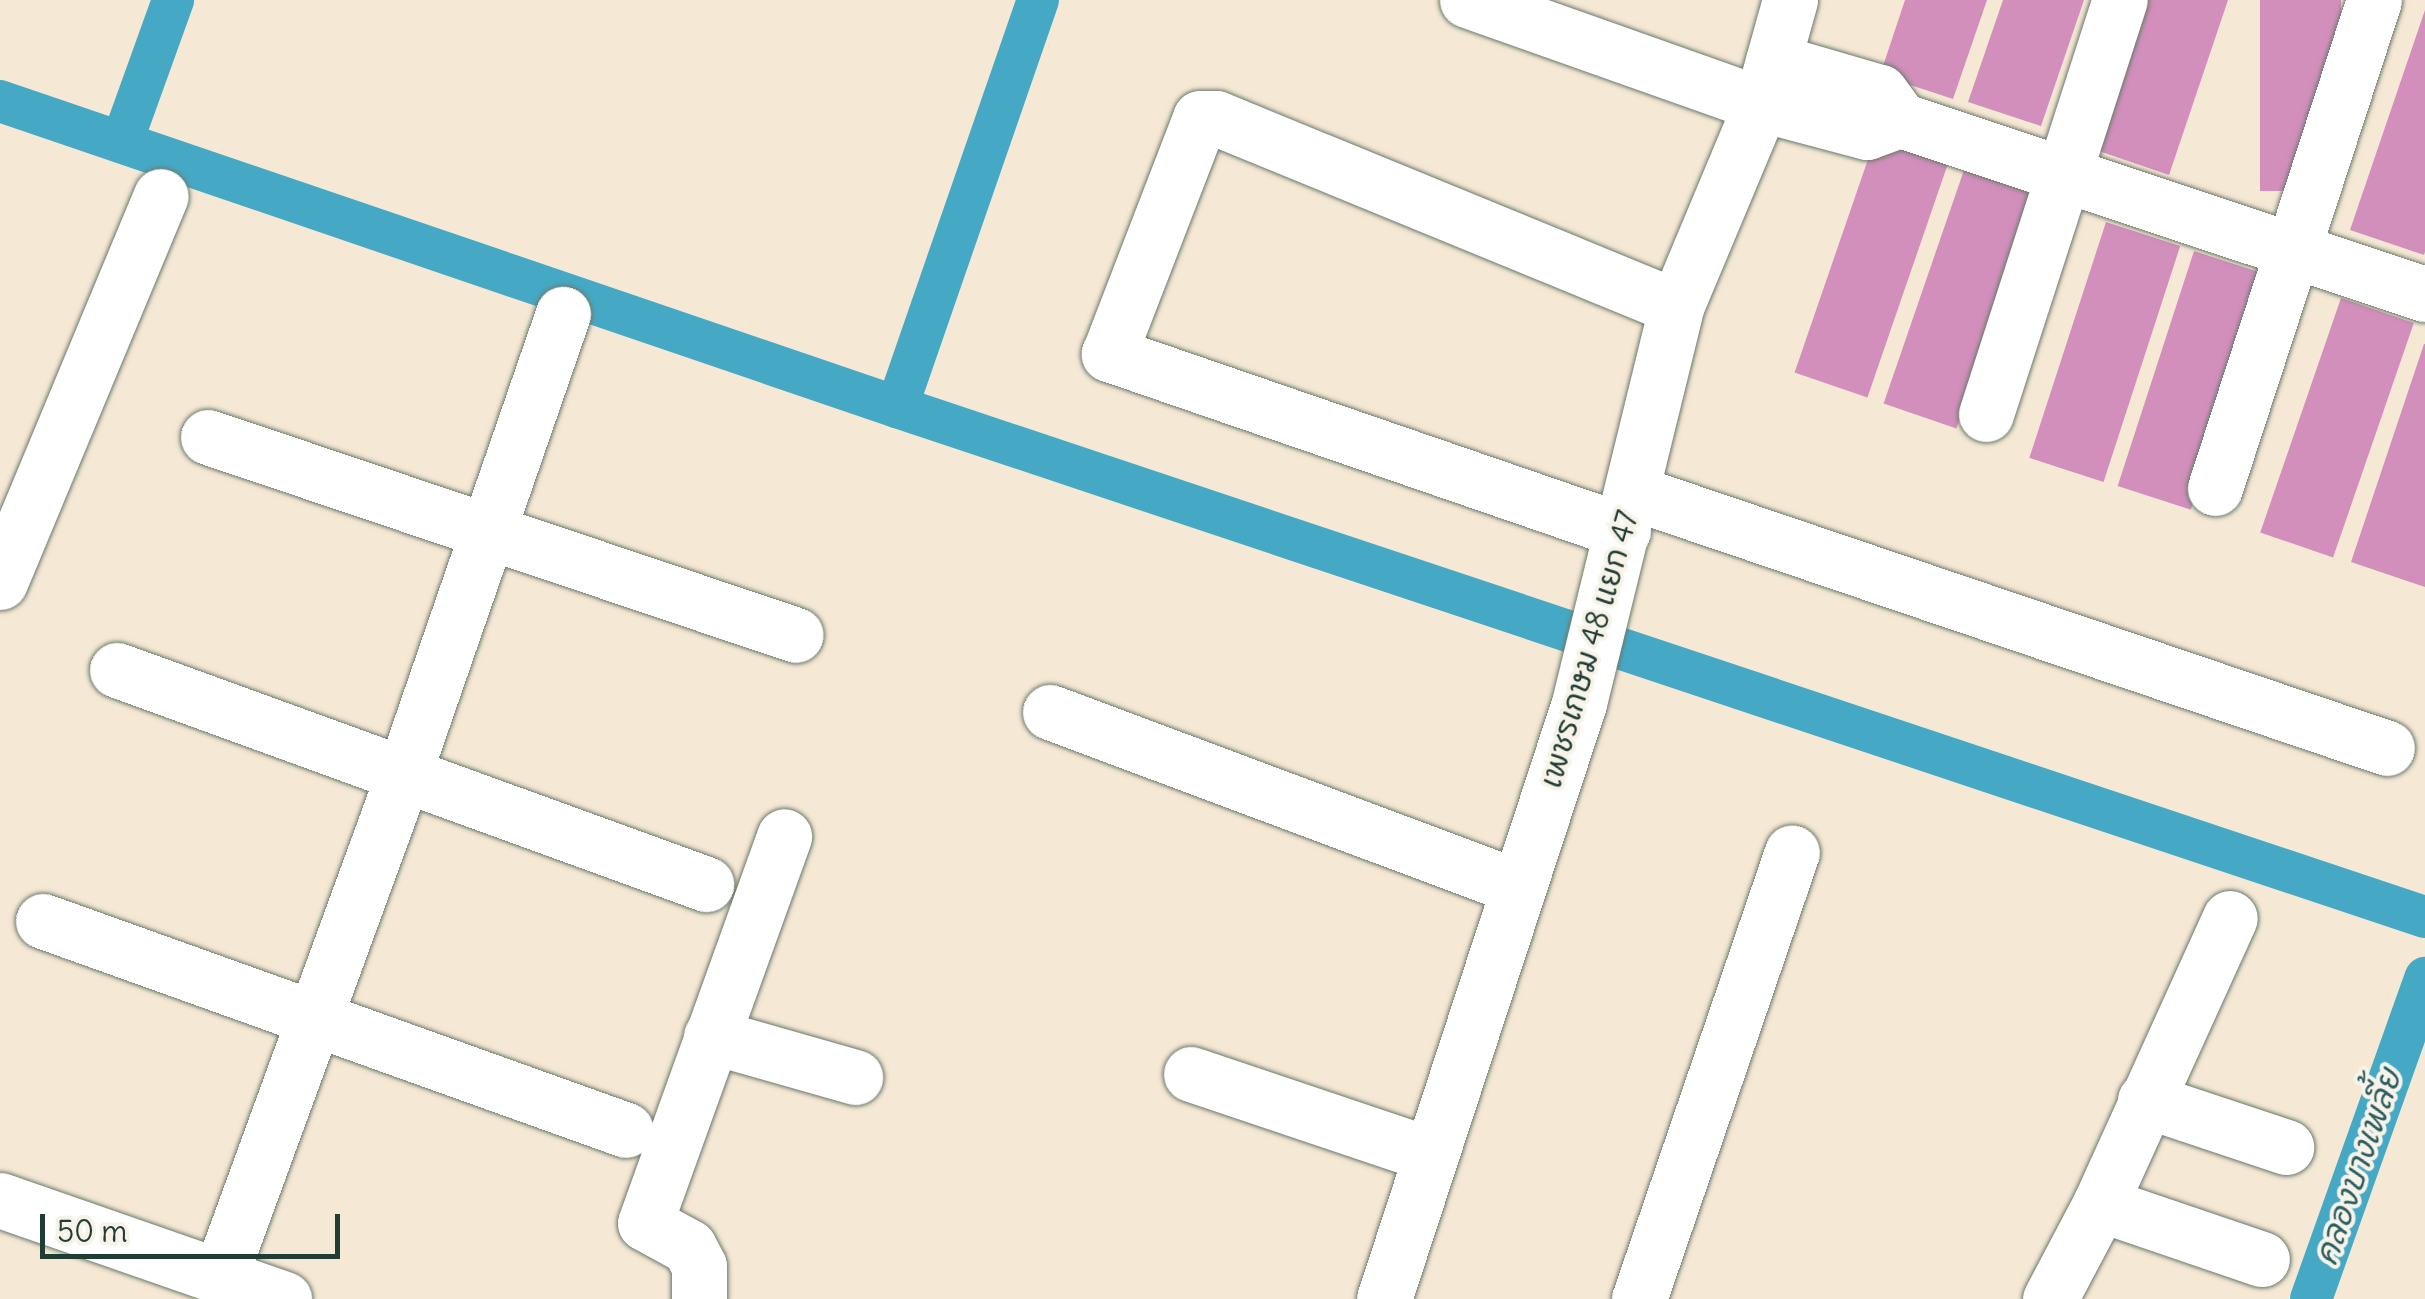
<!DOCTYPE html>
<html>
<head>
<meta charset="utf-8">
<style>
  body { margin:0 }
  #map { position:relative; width:2425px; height:1299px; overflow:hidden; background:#f5e8d4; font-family:Delius,"Playpen Sans Thai",sans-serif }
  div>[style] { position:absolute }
  .canal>* { height:42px; margin:-21px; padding:0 21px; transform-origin:21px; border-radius:21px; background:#45a9c5 }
  .building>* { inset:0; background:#d28fbc; transform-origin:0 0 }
  .roads { filter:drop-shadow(0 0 2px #6a796c) drop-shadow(0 0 2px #6a796c) }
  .minor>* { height:55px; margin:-27.5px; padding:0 27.5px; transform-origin:27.5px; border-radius:27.5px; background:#fff }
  span { translate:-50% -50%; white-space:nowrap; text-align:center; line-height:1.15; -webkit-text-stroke:8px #f7f3e8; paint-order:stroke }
  .street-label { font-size:30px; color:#1f3d34 }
  .water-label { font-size:32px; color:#2a5d60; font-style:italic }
  .scale { position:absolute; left:40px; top:1214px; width:300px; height:45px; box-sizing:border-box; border:5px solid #1f3d34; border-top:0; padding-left:12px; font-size:30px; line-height:35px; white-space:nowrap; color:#1f3d34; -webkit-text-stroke:8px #f7f3e8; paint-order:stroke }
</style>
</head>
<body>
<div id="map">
  <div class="canal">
    <i style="left:1038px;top:0;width:431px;rotate:109.1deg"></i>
    <i style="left:897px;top:407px;width:1611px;rotate:18.46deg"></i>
    <i style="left:0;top:101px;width:948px;rotate:18.84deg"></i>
    <i style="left:122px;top:142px;width:151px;rotate:-70.2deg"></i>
    <i style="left:2311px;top:1299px;width:341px;rotate:-70.4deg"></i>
  </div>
  <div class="building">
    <i style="clip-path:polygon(1905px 0,1987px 0,1953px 99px,1880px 75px)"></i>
    <i style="clip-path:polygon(2003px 0,2084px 0,2041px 126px,1968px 102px)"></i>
    <i style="clip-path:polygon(2146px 0,2228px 0,2169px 175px,2096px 150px)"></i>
    <i style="left:2260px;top:0;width:81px;height:191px"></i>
    <i style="clip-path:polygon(2425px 10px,2425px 252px,2424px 255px,2350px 230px)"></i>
    <i style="left:1875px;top:139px;width:77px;height:247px;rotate:19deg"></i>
    <i style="left:1964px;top:170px;width:77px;height:247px;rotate:19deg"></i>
    <i style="left:2106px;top:222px;width:78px;height:248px;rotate:18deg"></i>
    <i style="left:2194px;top:251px;width:77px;height:247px;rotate:18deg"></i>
    <i style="left:2341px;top:298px;width:77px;height:248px;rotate:19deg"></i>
    <i style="clip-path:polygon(2424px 344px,2425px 344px,2425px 587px,2351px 562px)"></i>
  </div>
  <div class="roads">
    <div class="minor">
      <i style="left:1467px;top:0;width:312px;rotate:19.5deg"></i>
      <i style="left:1761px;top:104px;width:110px;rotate:14.8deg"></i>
      <i style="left:1867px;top:132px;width:35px;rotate:-20deg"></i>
      <i style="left:1773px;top:61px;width:111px;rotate:16.2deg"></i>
      <i style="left:1880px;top:92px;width:34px;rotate:54deg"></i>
      <i style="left:1900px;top:120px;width:553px;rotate:18.34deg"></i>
      <i style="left:1986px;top:414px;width:435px;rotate:-72.1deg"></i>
      <i style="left:208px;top:437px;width:620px;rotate:18.61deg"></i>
      <i style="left:2215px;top:488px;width:513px;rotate:-71.95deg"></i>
      <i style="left:1635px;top:493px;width:794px;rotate:18.73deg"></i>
      <i style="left:1623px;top:531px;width:544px;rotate:-161deg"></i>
      <i style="left:1109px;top:354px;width:253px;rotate:-68.9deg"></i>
      <i style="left:1200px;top:118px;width:16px"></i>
      <i style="left:1216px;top:118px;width:497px;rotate:22.3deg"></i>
      <i style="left:0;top:582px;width:418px;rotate:-67.4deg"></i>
      <i style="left:117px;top:670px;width:627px;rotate:19.97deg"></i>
      <i style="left:1050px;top:712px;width:496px;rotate:20.5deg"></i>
      <i style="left:43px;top:921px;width:619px;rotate:19.72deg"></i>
      <i style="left:711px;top:1036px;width:150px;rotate:15.9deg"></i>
      <i style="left:1191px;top:1074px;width:253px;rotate:18.6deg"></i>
      <i style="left:2145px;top:1100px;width:149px;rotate:18.4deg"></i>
      <i style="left:0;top:1200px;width:301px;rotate:19.2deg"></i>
      <i style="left:2100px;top:1204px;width:171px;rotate:18.8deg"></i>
      <i style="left:220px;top:1276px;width:536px;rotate:-69.91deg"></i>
      <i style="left:404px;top:773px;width:486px;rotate:-70.9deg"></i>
      <i style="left:699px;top:1299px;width:33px;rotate:-90deg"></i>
      <i style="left:699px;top:1266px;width:21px;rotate:-118deg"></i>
      <i style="left:689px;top:1247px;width:50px;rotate:-151.4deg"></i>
      <i style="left:645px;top:1223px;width:411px;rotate:-70.2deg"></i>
      <i style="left:1384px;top:1299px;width:627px;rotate:-71.88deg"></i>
      <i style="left:1579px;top:703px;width:408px;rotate:-76.2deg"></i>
      <i style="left:1676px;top:307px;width:220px;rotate:-67.3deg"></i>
      <i style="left:1761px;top:104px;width:108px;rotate:-74.4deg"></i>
      <i style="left:1639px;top:1299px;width:472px;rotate:-71.1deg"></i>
      <i style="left:2050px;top:1299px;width:107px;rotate:-62.2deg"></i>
      <i style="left:2100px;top:1204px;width:314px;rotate:-65.6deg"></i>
    </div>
  </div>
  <div class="street-label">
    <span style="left:1589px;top:649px;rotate:-74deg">เพชรเกษม 48 แยก 47</span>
  </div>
  <div class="water-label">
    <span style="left:2358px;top:1167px;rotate:-71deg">คลองบางเพลี้ย</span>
  </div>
  <div class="scale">50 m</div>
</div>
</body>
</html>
